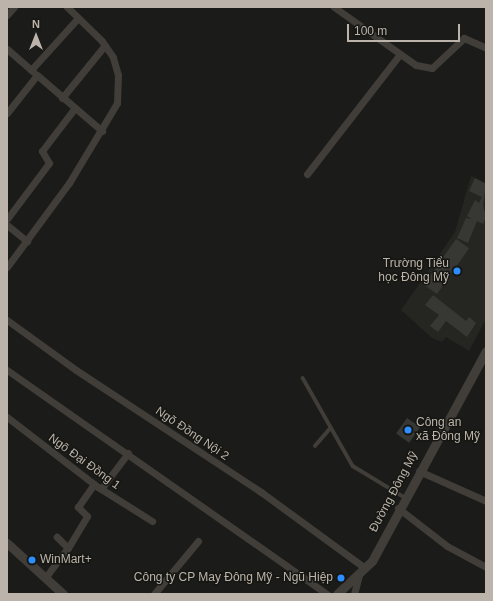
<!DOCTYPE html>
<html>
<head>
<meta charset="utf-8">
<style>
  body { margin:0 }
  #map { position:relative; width:493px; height:601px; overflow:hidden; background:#1b1b19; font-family:Arial,sans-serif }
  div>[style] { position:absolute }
  .built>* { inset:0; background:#252521 }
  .building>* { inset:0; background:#373733; transform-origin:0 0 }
  .service>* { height:3.5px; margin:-1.75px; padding:0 1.75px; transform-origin:1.75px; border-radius:1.75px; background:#413e39 }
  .minor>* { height:7px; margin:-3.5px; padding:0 3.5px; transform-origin:3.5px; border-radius:3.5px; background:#413e39 }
  .tertiary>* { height:9px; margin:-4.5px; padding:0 4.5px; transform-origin:4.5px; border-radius:4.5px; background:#413e39 }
  .dots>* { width:11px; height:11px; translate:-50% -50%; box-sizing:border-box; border:2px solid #161613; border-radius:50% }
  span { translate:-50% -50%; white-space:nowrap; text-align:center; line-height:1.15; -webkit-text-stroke:3px #161613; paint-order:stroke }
  .poi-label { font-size:12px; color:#bcb4aa }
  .right { translate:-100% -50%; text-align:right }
  .left { translate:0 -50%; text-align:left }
  .street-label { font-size:12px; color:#bcb4aa }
  .frame { position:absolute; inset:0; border:8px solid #bcb4aa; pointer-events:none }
  .north { position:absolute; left:16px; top:16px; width:40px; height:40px; -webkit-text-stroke:3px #161613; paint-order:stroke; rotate:0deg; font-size:11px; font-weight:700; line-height:16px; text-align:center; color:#bcb4aa }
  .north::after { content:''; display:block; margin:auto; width:14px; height:18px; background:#bcb4aa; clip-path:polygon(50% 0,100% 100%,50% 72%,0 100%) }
  .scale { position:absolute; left:347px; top:24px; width:113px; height:18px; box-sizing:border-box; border:2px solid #bcb4aa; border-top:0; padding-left:5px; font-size:12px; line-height:14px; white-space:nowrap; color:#bcb4aa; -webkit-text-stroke:3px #161613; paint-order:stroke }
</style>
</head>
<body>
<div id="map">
  <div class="built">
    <i style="clip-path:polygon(471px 176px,486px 183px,486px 319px,469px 351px,446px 337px,442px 342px,432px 338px,401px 310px,455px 232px)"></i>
  </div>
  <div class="building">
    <i style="clip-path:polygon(475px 178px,486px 184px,483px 205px,486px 217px,483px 224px,477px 221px,468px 243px,457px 238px,466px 218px,472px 219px,467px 216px,475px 200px,479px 203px,482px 197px,469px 191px)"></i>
    <i style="left:456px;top:239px;width:16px;height:56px;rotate:35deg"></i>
    <i style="clip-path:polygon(433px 295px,466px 321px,469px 317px,476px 323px,467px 337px,446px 321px,438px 332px,430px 326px,439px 315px,425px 305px)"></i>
    <i style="left:407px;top:418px;width:16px;height:19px;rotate:35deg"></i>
  </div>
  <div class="service">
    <i style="left:303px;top:378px;width:101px;rotate:60.4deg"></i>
    <i style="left:353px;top:466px;width:60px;rotate:31.3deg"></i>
    <i style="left:315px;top:446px;width:23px;rotate:-49deg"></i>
  </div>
  <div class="minor">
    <i style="left:334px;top:7px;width:100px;rotate:35.3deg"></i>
    <i style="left:416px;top:65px;width:16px;rotate:11deg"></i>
    <i style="left:432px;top:68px;width:44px;rotate:-43.2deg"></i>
    <i style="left:464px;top:38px;width:24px;rotate:24deg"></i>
    <i style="left:7px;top:15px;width:11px;rotate:-49deg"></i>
    <i style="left:7px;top:49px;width:35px;rotate:41deg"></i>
    <i style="left:31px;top:70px;width:70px;rotate:-47.9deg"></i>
    <i style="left:62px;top:98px;width:68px;rotate:-50.9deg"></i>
    <i style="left:7px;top:113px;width:48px;rotate:-51.7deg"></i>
    <i style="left:37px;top:75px;width:86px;rotate:40.7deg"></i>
    <i style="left:307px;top:174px;width:152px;rotate:-52.2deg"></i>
    <i style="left:7px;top:219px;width:70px;rotate:-53.1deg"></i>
    <i style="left:49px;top:163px;width:14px;rotate:-120deg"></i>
    <i style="left:42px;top:151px;width:53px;rotate:-52.7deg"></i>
    <i style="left:7px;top:225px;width:26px;rotate:39deg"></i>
    <i style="left:7px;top:267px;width:104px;rotate:-53.6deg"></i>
    <i style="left:69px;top:183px;width:93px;rotate:-59deg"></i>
    <i style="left:117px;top:103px;width:28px;rotate:-88deg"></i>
    <i style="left:118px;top:75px;width:19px;rotate:-106deg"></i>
    <i style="left:113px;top:57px;width:19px;rotate:-125deg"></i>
    <i style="left:102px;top:41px;width:49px;rotate:-135.8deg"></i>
    <i style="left:7px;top:320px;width:85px;rotate:35.9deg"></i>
    <i style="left:76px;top:370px;width:222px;rotate:33.4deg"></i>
    <i style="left:261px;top:492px;width:129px;rotate:36.2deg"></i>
    <i style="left:7px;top:370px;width:391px;rotate:35deg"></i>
    <i style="left:7px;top:417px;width:115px;rotate:37.6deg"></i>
    <i style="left:98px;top:487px;width:64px;rotate:32.2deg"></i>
    <i style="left:419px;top:471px;width:73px;rotate:24.1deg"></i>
    <i style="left:101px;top:489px;width:45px;rotate:-53.1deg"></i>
    <i style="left:398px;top:508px;width:62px;rotate:37.8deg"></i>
    <i style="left:447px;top:546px;width:44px;rotate:28.3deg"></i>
    <i style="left:68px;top:548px;width:37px;rotate:-59deg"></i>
    <i style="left:87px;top:516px;width:13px;rotate:-135deg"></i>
    <i style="left:78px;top:507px;width:28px;rotate:-55deg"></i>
    <i style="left:45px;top:578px;width:38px;rotate:-53deg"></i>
    <i style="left:68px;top:548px;width:16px;rotate:-135deg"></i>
    <i style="left:154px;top:594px;width:69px;rotate:-50.3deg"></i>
    <i style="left:354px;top:594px;width:20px;rotate:-75deg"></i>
  </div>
  <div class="tertiary">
    <i style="left:7px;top:543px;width:76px;rotate:42.3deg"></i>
    <i style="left:337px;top:594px;width:48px;rotate:-43.3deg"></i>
    <i style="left:372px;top:561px;width:239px;rotate:-61.5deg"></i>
  </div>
  <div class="dots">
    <i style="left:457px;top:271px;background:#2d8fff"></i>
    <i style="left:408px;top:430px;background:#2d8fff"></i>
    <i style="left:32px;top:560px;background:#2d8fff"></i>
    <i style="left:341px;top:578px;background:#2d8fff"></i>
  </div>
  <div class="poi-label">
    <span class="right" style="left:449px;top:271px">Trường Tiểu<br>học Đông Mỹ</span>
    <span class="left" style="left:416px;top:430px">Công an<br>xã Đông Mỹ</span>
    <span class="left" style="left:40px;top:560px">WinMart+</span>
    <span class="right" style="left:333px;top:578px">Công ty CP May Đông Mỹ - Ngũ Hiệp</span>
  </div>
  <div class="street-label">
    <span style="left:192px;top:434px;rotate:34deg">Ngõ Đồng Nội 2</span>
    <span style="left:84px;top:462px;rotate:36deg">Ngõ Đại Đồng 1</span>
    <span style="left:394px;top:492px;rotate:-62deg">Đường Đông Mỹ</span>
  </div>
  <div class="frame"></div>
  <div class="north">N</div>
  <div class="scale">100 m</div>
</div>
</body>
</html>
